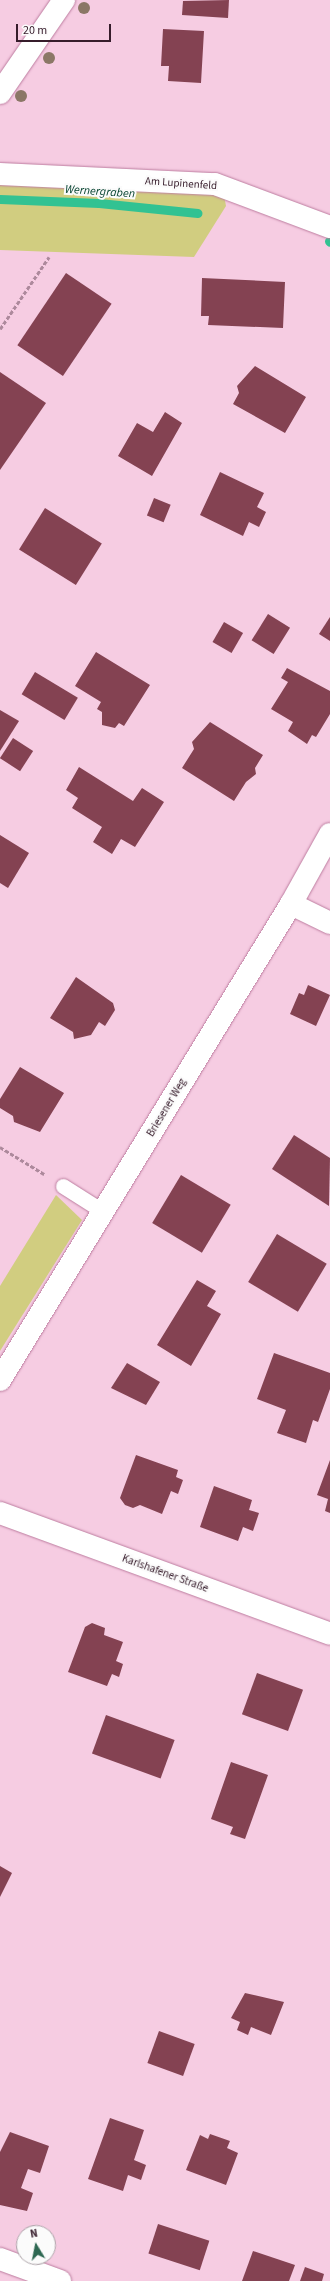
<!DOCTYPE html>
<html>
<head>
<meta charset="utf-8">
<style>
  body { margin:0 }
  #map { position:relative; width:330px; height:2281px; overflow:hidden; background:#f6cce2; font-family:"Source Sans 3",sans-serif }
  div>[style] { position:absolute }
  .green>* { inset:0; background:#d1cd80 }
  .stream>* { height:9px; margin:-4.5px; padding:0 4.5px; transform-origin:4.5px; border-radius:4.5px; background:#32c292 }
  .building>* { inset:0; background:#844252; transform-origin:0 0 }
  .path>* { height:2.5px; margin-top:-1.25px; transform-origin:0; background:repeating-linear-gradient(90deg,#ad899c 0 4px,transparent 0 6px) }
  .roads { filter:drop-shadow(0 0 1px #bd7da0) drop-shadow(0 0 1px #bd7da0) }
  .lane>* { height:15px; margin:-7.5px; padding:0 7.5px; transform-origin:7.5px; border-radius:7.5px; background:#fff }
  .street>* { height:22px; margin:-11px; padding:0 11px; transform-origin:11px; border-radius:11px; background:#fff }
  .trees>* { width:12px; height:12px; margin:-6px; border-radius:50%; background:#8b7766 }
  span { translate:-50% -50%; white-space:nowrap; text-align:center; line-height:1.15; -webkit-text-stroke:4px #fbfbfb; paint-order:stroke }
  .street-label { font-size:11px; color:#361c2b }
  .water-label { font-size:12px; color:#064330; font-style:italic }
  .north { position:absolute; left:16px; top:2225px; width:40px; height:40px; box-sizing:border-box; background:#fbfbfb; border:1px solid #aca2a8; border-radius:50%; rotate:350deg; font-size:11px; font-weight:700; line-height:16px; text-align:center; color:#361c2b }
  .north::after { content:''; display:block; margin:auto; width:14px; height:18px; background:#2e6852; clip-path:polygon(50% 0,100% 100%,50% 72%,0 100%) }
  .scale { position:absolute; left:16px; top:24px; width:95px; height:18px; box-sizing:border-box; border:2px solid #361c2b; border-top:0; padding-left:5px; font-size:12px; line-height:14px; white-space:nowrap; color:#361c2b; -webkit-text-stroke:3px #fbfbfb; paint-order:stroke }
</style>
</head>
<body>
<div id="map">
  <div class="green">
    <i style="clip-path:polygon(0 185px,224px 195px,226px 206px,194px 257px,0 250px)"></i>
    <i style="clip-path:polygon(56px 1195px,82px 1220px,0 1351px,0 1286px)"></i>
  </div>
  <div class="stream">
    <i style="left:0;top:199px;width:99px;rotate:2.3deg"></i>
    <i style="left:99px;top:203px;width:99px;rotate:5.8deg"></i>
    <i style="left:329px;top:241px;width:1px;rotate:45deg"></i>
  </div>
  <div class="building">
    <i style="clip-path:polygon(229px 0,228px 18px,182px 15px,183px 1px)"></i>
    <i style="clip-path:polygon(163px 29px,204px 31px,201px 83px,168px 81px,169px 66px,161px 66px)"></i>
    <i style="left:66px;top:273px;width:55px;height:87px;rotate:34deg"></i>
    <i style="clip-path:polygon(202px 278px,285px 282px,283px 328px,208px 325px,209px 316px,201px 316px)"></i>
    <i style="clip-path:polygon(255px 366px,306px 397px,285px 433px,233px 404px,239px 393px,237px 386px)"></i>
    <i style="clip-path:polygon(0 372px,46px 403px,0 470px)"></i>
    <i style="clip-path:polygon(165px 412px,182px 423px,152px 476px,118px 456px,137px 423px,153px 432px)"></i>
    <i style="clip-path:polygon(220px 472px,264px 493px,257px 507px,266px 512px,259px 527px,249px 522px,243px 536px,200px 515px)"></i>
    <i style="left:154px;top:498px;width:18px;height:19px;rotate:22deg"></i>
    <i style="left:45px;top:508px;width:67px;height:49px;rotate:32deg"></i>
    <i style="left:268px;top:614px;width:26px;height:31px;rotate:32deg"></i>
    <i style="clip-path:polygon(330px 617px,330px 641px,319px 634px)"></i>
    <i style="left:224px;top:622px;width:22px;height:23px;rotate:30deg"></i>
    <i style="clip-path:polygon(96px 652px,150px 685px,124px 726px,119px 723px,115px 728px,102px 725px,102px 712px,97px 709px,101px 702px,75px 686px)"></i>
    <i style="clip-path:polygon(287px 668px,330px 691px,330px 714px,316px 737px,312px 735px,307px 744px,288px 731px,293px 722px,271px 709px,288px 682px,281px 678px)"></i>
    <i style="left:35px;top:672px;width:50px;height:26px;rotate:31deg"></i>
    <i style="clip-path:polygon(0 710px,19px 721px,0 751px)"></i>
    <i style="clip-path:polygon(210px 722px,263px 755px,255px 768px,256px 774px,246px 782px,234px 801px,182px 768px,194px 749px,192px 742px)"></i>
    <i style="left:13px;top:738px;width:24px;height:24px;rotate:33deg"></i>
    <i style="clip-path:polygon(79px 767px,133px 801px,142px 788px,164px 802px,135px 847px,121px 839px,112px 854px,93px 842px,102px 827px,72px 808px,78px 798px,66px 790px)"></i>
    <i style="clip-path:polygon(0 835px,29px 853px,8px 888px,0 883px)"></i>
    <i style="clip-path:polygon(76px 977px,113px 1003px,115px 1010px,105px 1026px,99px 1022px,91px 1035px,74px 1039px,73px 1032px,50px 1018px)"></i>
    <i style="clip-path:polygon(308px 985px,330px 995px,316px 1026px,290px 1014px,299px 993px,304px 995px)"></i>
    <i style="clip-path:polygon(20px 1067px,64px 1093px,40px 1132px,14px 1122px,13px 1116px,0 1108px,0 1099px)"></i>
    <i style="clip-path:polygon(294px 1135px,330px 1158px,329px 1206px,272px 1169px)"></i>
    <i style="left:181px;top:1175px;width:58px;height:56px;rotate:31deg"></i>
    <i style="left:277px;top:1234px;width:58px;height:56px;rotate:31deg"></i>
    <i style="clip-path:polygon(197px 1280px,216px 1291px,207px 1306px,221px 1314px,191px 1366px,157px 1345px)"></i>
    <i style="clip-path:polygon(274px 1353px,330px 1373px,330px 1389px,318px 1422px,313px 1420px,306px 1443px,277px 1433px,286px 1410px,257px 1399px)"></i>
    <i style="clip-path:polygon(127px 1363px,160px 1382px,146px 1405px,111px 1388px)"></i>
    <i style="clip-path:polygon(136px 1455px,178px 1470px,176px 1477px,183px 1480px,178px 1494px,171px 1491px,162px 1514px,140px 1505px,133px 1508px,125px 1505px,120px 1498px)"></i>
    <i style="clip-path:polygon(330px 1460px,330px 1513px,325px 1511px,328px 1499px,317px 1495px)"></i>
    <i style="clip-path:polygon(214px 1486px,252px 1500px,249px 1510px,259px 1513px,253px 1531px,243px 1527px,238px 1541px,200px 1527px)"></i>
    <i style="clip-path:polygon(92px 1623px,105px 1628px,104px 1635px,123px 1642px,116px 1661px,123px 1664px,119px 1677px,112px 1674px,107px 1686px,68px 1672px,85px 1627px)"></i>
    <i style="left:257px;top:1673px;width:49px;height:44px;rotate:20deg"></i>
    <i style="left:106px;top:1715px;width:73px;height:41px;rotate:20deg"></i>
    <i style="clip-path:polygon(231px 1762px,268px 1775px,245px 1839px,230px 1834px,233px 1827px,211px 1819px)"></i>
    <i style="clip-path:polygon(0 1866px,12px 1873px,0 1897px)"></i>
    <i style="clip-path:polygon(245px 1993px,284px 2002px,271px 2035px,251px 2027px,248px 2035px,237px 2030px,240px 2022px,231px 2018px)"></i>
    <i style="left:159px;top:2031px;width:38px;height:34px;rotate:20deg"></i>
    <i style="clip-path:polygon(110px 2118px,144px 2130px,134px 2160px,146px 2165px,141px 2180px,128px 2175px,123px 2191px,88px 2179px)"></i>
    <i style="clip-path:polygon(10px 2132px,49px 2146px,40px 2173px,28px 2169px,21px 2188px,33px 2193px,27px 2211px,0 2205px,0 2152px)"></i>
    <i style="clip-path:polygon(210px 2134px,230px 2141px,227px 2148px,238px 2153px,226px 2185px,186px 2170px,200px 2135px,208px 2139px)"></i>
    <i style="left:158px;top:2224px;width:54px;height:31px;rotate:18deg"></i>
    <i style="clip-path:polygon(253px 2251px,295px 2265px,289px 2281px,242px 2281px)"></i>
    <i style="clip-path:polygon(305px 2267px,324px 2274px,322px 2281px,300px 2281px)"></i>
  </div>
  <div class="path">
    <i style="left:0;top:329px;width:87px;rotate:-55.8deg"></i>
    <i style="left:0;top:1147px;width:52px;rotate:31.5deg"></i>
  </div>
  <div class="roads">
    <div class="lane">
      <i style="left:63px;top:1186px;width:49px;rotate:32.4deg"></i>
    </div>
    <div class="street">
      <i style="left:0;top:93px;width:113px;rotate:-55.5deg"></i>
      <i style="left:0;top:174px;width:215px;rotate:2.7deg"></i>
      <i style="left:215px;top:184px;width:123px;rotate:20.5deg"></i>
      <i style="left:291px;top:904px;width:43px;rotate:26deg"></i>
      <i style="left:0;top:1380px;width:558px;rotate:-58.56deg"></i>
      <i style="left:291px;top:904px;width:80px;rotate:-60.9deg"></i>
      <i style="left:0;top:1513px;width:351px;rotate:20.1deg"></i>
      <i style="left:0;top:2259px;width:64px;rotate:20.1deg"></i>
    </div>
  </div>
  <div class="trees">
    <i style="left:84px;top:8px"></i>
    <i style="left:49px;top:58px"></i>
    <i style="left:21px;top:96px"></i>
  </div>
  <div class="street-label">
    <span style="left:181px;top:184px;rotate:4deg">Am Lupinenfeld</span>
    <span style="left:167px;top:1108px;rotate:-59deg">Briesener Weg</span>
    <span style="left:165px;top:1574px;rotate:20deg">Karlshafener Straße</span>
  </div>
  <div class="water-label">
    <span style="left:100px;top:192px;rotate:4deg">Wernergraben</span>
  </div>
  <div class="north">N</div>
  <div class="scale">20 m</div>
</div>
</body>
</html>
